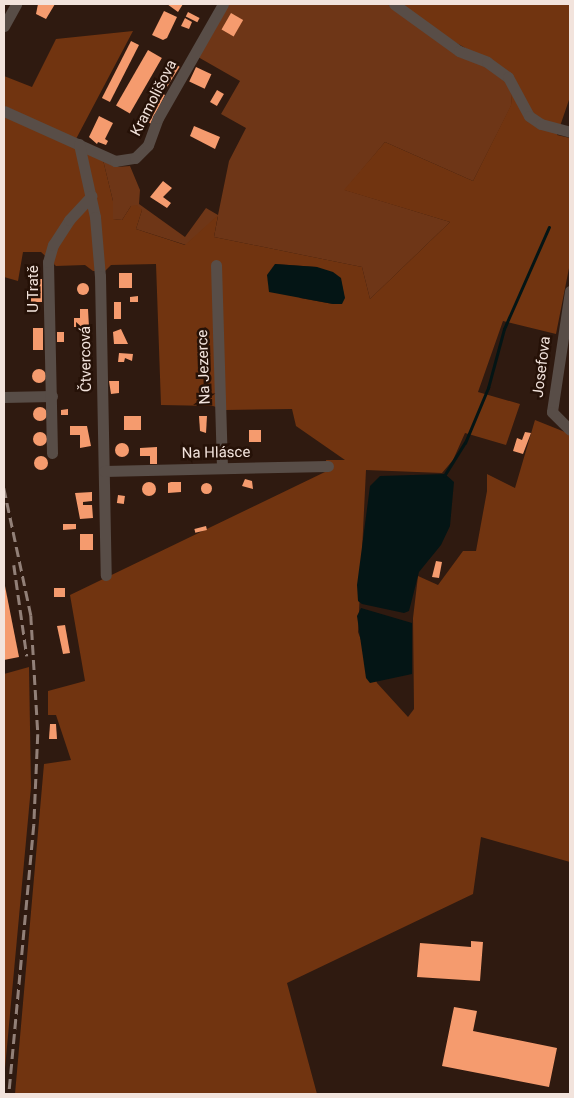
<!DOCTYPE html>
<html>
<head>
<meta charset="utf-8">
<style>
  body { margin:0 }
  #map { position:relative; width:574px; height:1098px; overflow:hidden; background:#2f1a10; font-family:Roboto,sans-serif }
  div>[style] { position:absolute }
  .green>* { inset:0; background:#6e3617 }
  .forest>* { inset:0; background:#713410 }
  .water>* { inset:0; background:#041515 }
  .stream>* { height:2.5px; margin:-1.25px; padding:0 1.25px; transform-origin:1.25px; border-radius:1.25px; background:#041515 }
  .building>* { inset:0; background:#f59b6e; transform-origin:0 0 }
  .round { border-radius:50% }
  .minor>* { height:11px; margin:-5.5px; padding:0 5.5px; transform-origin:5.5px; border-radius:5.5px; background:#584d47 }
  .rail>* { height:2.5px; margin-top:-1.25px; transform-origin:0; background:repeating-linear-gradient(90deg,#928078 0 10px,transparent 0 15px) }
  span { translate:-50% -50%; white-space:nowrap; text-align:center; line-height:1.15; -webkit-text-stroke:5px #251107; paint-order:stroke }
  .street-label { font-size:15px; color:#f2e3dc }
  .frame { position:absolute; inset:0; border:5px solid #f2e3dc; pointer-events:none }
</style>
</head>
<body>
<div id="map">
  <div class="green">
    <i style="clip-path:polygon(228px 4px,387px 4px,507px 81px,512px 95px,511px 106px,473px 181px,385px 142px,345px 190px,450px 222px,370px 299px,362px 267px,214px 237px,218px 216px,186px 245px,136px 229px,142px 210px,131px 206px,122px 220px,112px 219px,113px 201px,103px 160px,117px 167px,130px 166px,140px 190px,139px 204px,185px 237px,206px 208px,218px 215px,229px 161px,246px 128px,221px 114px,240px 81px,198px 57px)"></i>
  </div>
  <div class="forest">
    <i style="clip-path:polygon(evenodd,402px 4px,570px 4px,570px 97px,557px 135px,570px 138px,570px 263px,556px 334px,503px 321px,478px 392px,520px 404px,506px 445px,465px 433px,453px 460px,442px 473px,366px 470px,358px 632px,377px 683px,408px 717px,414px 709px,413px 618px,418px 576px,438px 585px,463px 551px,476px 551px,487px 491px,487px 474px,515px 488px,535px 420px,570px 434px,570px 862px,481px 837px,473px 894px,287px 983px,317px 1094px,15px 1094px,44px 764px,71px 760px,56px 715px,48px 715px,48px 691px,85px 681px,70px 595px,327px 471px,326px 460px,345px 460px,296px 426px,292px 409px,225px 410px,213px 406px,161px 405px,156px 264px,111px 265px,105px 271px,93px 271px,85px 265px,56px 266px,41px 252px,23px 252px,18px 281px,4px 277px,4px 115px,103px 160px,113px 201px,113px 219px,122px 220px,131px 206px,137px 205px,142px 210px,136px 229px,185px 245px,218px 215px,214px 237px,362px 267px,370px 299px,450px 222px,344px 190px,385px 142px,473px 181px,511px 105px,513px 75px,444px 36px,402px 4px,275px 264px,317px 267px,333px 304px,300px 298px,275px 264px)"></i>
    <i style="clip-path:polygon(133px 31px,76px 139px,4px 106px,4px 76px,32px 87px,56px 39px)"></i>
    <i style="clip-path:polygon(29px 667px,31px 787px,4px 1079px,4px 674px)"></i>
  </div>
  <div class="water">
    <i style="clip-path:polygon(275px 264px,317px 267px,333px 272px,341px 278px,345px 298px,342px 304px,333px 304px,269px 292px,267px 275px)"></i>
    <i style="clip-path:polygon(445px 474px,454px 482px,450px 526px,441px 545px,419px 572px,409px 611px,404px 613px,362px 604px,358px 601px,357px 585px,370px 486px,380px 476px)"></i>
    <i style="clip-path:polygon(361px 608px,412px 623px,412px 674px,370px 683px,366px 678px,357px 616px)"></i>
  </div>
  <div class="stream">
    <i style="left:444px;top:476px;width:39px;rotate:-58deg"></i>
    <i style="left:465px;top:443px;width:60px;rotate:-67.3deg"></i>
    <i style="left:488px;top:388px;width:61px;rotate:-74.8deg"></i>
    <i style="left:504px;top:329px;width:111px;rotate:-66.2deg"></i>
  </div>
  <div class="building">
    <i style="clip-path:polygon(38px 4px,55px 4px,46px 19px,36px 14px)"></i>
    <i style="clip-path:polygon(167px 4px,183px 4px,178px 12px)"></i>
    <i style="clip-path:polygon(164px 11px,177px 17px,167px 38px,163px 40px,152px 35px)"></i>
    <i style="left:188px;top:12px;width:13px;height:5px;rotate:27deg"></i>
    <i style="left:231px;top:13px;width:14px;height:19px;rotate:30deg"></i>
    <i style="clip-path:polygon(185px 18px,192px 22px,189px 29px,181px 26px)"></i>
    <i style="left:131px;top:41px;width:9px;height:64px;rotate:27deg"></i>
    <i style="left:148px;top:50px;width:16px;height:64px;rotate:30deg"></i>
    <i style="left:172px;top:62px;width:9px;height:28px;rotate:32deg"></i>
    <i style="left:196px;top:67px;width:17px;height:16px;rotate:25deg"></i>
    <i style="left:217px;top:90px;width:8px;height:14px;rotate:30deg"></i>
    <i style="left:157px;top:91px;width:9px;height:32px;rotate:27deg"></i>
    <i style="clip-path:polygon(99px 116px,113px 123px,105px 139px,108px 141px,106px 145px,98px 142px,97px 144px,89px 137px)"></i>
    <i style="clip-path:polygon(194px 126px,220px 137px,215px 149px,190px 136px)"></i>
    <i style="clip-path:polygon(163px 181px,172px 188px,163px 197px,171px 203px,167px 208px,150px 197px)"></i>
    <i style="left:132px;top:273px;width:15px;height:13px;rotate:90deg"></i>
    <i style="left:31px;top:279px;width:11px;height:23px"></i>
    <i class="round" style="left:77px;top:283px;width:12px;height:12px"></i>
    <i style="clip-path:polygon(138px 296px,138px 302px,130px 302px,130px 297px)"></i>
    <i style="left:114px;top:302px;width:7px;height:17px"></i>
    <i style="clip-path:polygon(80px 309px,88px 309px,89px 327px,74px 327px,74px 318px,80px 318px)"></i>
    <i style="left:33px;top:328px;width:10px;height:22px"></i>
    <i style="clip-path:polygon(121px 329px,128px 344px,114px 344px,113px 332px)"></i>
    <i style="left:57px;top:332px;width:7px;height:10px"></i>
    <i style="clip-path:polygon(119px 353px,133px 354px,132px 361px,125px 358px,124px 362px,118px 362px)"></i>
    <i class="round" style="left:32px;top:369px;width:14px;height:14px"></i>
    <i style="clip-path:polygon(109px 381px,119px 381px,119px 393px,111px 394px)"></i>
    <i class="round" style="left:33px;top:407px;width:14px;height:14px"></i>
    <i style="clip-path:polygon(68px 409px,68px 415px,61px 415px,61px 410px)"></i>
    <i style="left:141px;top:416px;width:14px;height:17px;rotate:90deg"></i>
    <i style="clip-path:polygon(199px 416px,207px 416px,206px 433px,200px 431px)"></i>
    <i style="clip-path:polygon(70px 426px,87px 426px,91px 446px,80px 448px,80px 435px,70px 435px)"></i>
    <i style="left:249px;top:430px;width:12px;height:12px"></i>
    <i class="round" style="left:33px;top:432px;width:14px;height:14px"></i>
    <i style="clip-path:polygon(525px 432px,531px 433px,523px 454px,513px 451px,517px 438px,522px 440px)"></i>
    <i class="round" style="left:115px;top:443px;width:14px;height:14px"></i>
    <i style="clip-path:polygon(157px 447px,157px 464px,150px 464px,150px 456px,140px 456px,140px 448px)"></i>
    <i class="round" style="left:34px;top:456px;width:14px;height:14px"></i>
    <i style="clip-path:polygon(245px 479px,252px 481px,253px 489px,242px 486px)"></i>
    <i style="clip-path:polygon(171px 482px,181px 482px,181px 492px,168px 493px,168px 483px)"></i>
    <i class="round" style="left:142px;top:482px;width:14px;height:14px"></i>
    <i class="round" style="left:200.5px;top:482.5px;width:11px;height:11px"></i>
    <i style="clip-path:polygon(92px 492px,92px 501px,83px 502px,83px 505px,92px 505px,93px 518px,80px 519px,75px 493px)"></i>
    <i style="left:118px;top:495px;width:7px;height:8px;rotate:8deg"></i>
    <i style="clip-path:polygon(63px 524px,76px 524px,76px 529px,63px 530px)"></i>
    <i style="left:206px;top:526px;width:4px;height:12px;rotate:76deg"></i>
    <i style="left:80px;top:534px;width:13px;height:16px"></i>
    <i style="clip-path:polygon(436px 561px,442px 562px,439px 578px,432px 577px)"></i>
    <i style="clip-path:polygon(4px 581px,19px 657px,4px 660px)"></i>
    <i style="left:65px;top:588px;width:9px;height:11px;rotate:90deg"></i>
    <i style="clip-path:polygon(65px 625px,70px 653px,63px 654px,57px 626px)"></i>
    <i style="clip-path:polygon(50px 724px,56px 724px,57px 739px,49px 739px)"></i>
    <i style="clip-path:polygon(471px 941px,483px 942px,480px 981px,417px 977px,420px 943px,471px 947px)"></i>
    <i style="clip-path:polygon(454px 1007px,477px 1011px,473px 1031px,557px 1048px,549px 1087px,442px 1066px)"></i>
  </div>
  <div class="minor">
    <i style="left:394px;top:4px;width:80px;rotate:35.9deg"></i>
    <i style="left:459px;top:51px;width:30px;rotate:21deg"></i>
    <i style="left:487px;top:62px;width:26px;rotate:36deg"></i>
    <i style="left:508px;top:77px;width:44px;rotate:61.7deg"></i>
    <i style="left:529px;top:116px;width:14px;rotate:34deg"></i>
    <i style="left:541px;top:124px;width:30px;rotate:15deg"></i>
    <i style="left:4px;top:26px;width:25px;rotate:-61deg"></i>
    <i style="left:4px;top:111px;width:122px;rotate:24.2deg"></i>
    <i style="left:115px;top:161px;width:20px;rotate:-9deg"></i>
    <i style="left:135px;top:158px;width:18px;rotate:-45deg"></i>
    <i style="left:148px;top:145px;width:29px;rotate:-70deg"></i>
    <i style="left:158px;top:118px;width:131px;rotate:-60.3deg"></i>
    <i style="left:79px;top:144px;width:75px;rotate:77.6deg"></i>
    <i style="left:95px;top:217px;width:59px;rotate:85.2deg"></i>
    <i style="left:100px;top:276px;width:299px;rotate:88.9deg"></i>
    <i style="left:216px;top:265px;width:203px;rotate:88.3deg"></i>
    <i style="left:570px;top:291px;width:122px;rotate:98.5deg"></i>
    <i style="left:552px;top:412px;width:25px;rotate:45deg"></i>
    <i style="left:4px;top:397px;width:48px;rotate:-1.2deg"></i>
    <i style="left:52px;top:453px;width:191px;rotate:-91.2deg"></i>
    <i style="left:48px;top:262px;width:18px;rotate:-74deg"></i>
    <i style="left:53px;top:245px;width:30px;rotate:-57deg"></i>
    <i style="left:69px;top:220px;width:33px;rotate:-47deg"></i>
    <i style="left:104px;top:471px;width:224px;rotate:-1.3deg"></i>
  </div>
  <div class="rail">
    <i style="left:4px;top:488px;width:130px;rotate:78deg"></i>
    <i style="left:31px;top:615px;width:119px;rotate:86.6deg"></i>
    <i style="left:38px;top:734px;width:91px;rotate:92.5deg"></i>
    <i style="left:34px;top:825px;width:270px;rotate:95.3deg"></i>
    <i style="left:14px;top:565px;width:92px;rotate:81.9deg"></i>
  </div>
  <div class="street-label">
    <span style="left:154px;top:98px;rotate:-63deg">Kramolišova</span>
    <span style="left:34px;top:289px;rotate:-90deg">U Tratě</span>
    <span style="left:86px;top:359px;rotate:-91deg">Čtvercová</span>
    <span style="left:204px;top:367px;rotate:-92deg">Na Jezerce</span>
    <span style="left:542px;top:367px;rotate:-83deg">Josefova</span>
    <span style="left:216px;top:453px;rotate:-1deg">Na Hlásce</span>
  </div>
  <div class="frame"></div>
</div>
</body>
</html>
